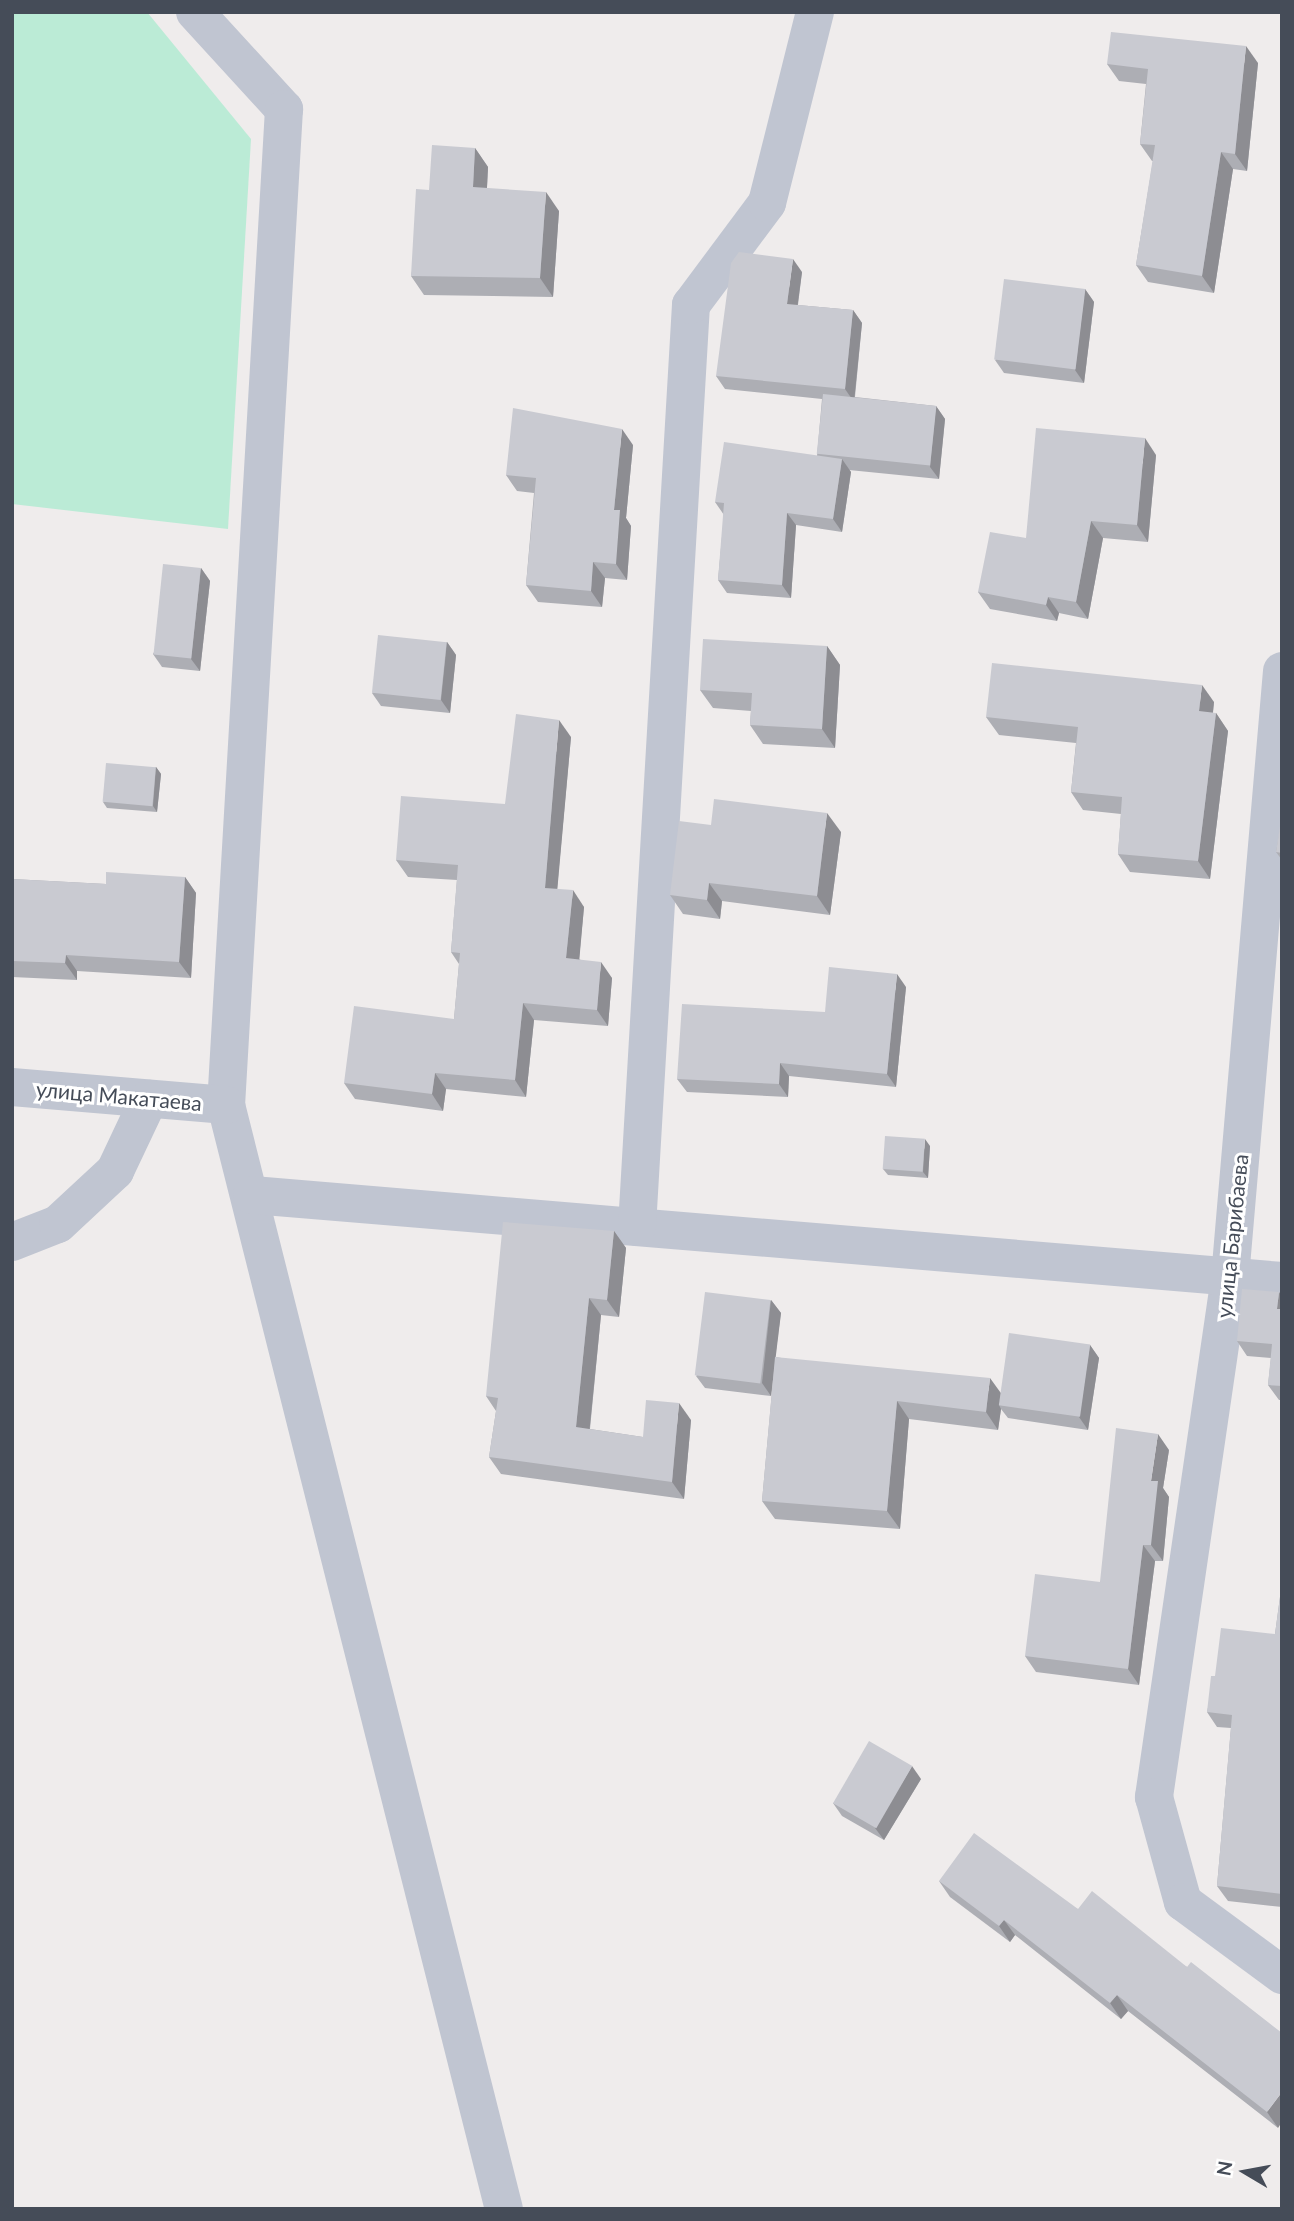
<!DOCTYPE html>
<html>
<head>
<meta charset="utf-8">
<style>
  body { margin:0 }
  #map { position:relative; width:1294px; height:2221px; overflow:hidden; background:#efecec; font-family:Lato,sans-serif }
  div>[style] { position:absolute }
  .green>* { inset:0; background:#bbebd6 }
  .street>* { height:38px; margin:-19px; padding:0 19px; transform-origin:19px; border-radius:19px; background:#c0c5d1 }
  .wall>* { inset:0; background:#adaeb4 }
  .shaded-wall>* { inset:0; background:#8d8d92 }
  .building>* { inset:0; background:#c9cad1; transform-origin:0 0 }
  span { translate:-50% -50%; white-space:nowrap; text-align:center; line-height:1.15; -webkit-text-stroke:6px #fff; paint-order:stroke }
  .street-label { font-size:21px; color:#454c58 }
  .frame { position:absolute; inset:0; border:14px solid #454c58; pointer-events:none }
  .north { position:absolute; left:1210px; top:2137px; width:70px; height:70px; -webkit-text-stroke:5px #fff; paint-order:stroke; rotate:280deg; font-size:19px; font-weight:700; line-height:28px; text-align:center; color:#454c58 }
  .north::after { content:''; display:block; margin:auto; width:24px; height:32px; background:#454c58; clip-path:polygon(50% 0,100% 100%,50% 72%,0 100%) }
</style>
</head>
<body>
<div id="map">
  <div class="green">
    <i style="clip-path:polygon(12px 12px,147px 12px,251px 139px,228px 529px,12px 504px)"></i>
  </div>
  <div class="street">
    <i style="left:195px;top:12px;width:132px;rotate:47.5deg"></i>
    <i style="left:284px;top:109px;width:998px;rotate:93.33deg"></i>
    <i style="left:226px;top:1105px;width:1138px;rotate:75.87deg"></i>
    <i style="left:1282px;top:671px;width:608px;rotate:94.9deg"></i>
    <i style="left:1230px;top:1277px;width:526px;rotate:98.32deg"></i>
    <i style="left:1154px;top:1797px;width:109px;rotate:74.6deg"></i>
    <i style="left:1183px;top:1902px;width:123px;rotate:36.4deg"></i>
    <i style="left:12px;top:1087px;width:215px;rotate:4.8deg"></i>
    <i style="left:252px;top:1195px;width:1034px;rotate:4.77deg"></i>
    <i style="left:637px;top:1227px;width:924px;rotate:-86.65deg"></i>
    <i style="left:691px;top:305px;width:127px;rotate:-53.3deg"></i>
    <i style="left:767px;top:203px;width:197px;rotate:-75.9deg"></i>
    <i style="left:12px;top:1242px;width:49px;rotate:-21.4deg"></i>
    <i style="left:58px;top:1224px;width:78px;rotate:-42.9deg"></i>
    <i style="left:115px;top:1171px;width:80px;rotate:-64.7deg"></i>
  </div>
  <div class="wall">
    <i style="clip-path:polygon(1258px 63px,1247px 171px,1233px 169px,1214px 293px,1148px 282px,1136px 265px,1153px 161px,1152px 161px,1140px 144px,1146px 84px,1119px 81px,1107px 64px)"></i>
    <i style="clip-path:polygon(475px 148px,488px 167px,487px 188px,559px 211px,553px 297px,424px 295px,411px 276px,429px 190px)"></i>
    <i style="clip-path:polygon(802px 272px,798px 305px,853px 310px,862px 323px,855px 397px,936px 406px,945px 419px,939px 479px,849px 470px,851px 472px,842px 532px,796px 525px,791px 598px,727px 593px,718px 580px,724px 515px,715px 502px,817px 456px,822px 399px,725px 389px,716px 376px)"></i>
    <i style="clip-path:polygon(1085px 289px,1094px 302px,1084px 383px,1004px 373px,995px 360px)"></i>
    <i style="clip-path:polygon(633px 445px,626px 518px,631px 526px,627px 580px,605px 578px,602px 607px,538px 602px,526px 585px,534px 493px,517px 491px,506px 475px)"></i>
    <i style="clip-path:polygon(1156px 455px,1148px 542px,1103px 538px,1088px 619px,1059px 613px,1057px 621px,990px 609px,978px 592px,1026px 538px)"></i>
    <i style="clip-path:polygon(201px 568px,210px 581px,200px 671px,162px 667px,153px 654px)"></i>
    <i style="clip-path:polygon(447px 642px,456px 655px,450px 713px,381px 706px,372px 693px)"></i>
    <i style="clip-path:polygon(827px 646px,840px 665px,835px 748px,763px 744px,750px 725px,751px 711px,713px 708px,700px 690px)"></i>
    <i style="clip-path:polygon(1214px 702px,1213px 713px,1216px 713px,1228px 731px,1210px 879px,1130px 872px,1118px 854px,1121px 814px,1083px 810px,1071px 792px,1076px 743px,999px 735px,986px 717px)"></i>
    <i style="clip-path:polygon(571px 737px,557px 889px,584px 907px,579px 959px,612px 978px,608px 1026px,534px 1020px,526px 1097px,446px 1089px,443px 1111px,355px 1099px,344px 1083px,454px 1019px,459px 964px,451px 952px,457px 880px,408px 877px,396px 860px,505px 804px)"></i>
    <i style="clip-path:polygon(156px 767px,161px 774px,157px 812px,107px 808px,103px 802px)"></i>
    <i style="clip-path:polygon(1282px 820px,1282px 860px,1276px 852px)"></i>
    <i style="clip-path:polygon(711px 825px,841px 832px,830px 915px,722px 901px,720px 919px,683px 914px,670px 895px)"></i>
    <i style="clip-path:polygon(185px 877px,196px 893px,191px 978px,77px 971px,77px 980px,12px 977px,12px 879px,106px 884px)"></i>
    <i style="clip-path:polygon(906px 987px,896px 1087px,789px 1076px,788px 1097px,687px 1092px,677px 1079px,825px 1012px)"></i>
    <i style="clip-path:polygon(930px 1146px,928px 1178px,888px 1175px,883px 1169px)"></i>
    <i style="clip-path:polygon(614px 1231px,626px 1248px,619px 1317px,601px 1315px,590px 1429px,643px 1437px,691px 1420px,684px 1499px,501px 1474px,489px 1457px,496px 1411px,486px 1396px)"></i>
    <i style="clip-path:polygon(1282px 1297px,1282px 1400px,1279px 1400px,1268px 1385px,1271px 1358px,1247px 1356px,1237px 1341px)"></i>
    <i style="clip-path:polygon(771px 1300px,781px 1313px,775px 1357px,1000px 1393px,1090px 1345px,1099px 1358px,1088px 1430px,1008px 1418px,1001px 1409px,998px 1430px,909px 1419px,900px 1529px,775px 1519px,762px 1501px,774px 1370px,771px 1396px,705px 1388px,696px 1376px)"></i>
    <i style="clip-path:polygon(1169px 1450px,1163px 1488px,1169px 1497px,1163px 1561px,1155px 1561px,1139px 1685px,1036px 1672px,1025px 1656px,1100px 1582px)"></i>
    <i style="clip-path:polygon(1282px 1582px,1282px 1907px,1228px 1901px,1217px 1886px,1231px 1728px,1217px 1727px,1207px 1712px,1215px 1676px,1275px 1634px)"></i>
    <i style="clip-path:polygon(921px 1779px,884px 1840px,842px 1816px,833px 1803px)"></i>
    <i style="clip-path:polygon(939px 1881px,1078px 1909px,1187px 1967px,1278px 2128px,1128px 2011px,1121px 2019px,1015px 1935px,1010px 1942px,950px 1897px)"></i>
  </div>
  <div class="shaded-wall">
    <i style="clip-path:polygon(1246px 46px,1258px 63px,1247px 171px,1235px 154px)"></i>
    <i style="clip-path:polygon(475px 148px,488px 167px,486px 206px,473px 187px)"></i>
    <i style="clip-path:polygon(1221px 152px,1233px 169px,1214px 293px,1202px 276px)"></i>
    <i style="clip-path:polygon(546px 192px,559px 211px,553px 297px,540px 278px)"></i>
    <i style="clip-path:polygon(793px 259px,802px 272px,796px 317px,787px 304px)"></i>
    <i style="clip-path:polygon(1085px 289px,1094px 302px,1084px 383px,1075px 370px)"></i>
    <i style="clip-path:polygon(853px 310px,862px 323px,854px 402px,845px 389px)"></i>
    <i style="clip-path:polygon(936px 406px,945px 419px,939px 479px,930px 467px)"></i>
    <i style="clip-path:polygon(622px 429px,633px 445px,626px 518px,631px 526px,627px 580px,616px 564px,614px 510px)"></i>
    <i style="clip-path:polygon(1145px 438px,1156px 455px,1148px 542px,1137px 525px)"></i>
    <i style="clip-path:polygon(842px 459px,851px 472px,842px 532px,833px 519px)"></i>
    <i style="clip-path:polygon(787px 513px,796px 525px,791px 598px,782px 585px)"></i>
    <i style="clip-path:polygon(1091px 521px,1103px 538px,1088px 619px,1076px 602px)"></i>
    <i style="clip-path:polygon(593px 562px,605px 578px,602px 607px,591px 591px)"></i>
    <i style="clip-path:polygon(201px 568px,210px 581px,200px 671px,191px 659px)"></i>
    <i style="clip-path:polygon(1048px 597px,1059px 613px,1057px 621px,1046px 605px)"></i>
    <i style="clip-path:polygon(447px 642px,456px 655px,450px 713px,441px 700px)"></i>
    <i style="clip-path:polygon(827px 646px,840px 665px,835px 748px,822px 729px)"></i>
    <i style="clip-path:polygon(1202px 685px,1214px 702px,1211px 729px,1199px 711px)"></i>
    <i style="clip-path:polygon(1216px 713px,1228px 731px,1210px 879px,1198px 861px)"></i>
    <i style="clip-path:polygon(559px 720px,571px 737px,556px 904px,545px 888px)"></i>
    <i style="clip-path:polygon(156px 767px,161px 774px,157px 812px,153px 806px)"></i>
    <i style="clip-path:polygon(827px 813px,841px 832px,830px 915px,817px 896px)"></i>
    <i style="clip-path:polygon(185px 877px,196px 893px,191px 978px,179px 962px)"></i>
    <i style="clip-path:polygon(709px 883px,722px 901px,720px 919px,707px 900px)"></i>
    <i style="clip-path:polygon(573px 890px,584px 907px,578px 974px,566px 958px)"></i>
    <i style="clip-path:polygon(66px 955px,77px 971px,77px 980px,65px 963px)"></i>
    <i style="clip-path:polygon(601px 962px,612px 978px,608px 1026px,597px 1010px)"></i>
    <i style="clip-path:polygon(897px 974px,906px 987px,896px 1087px,887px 1074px)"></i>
    <i style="clip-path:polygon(523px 1003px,534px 1020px,526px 1097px,515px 1080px)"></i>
    <i style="clip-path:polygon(780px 1063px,789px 1076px,788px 1097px,779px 1084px)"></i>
    <i style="clip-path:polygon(435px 1073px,446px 1089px,443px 1111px,432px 1094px)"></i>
    <i style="clip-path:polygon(925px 1139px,930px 1146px,928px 1178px,923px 1172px)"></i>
    <i style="clip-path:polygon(614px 1231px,626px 1248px,619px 1317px,607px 1300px)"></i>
    <i style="clip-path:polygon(1279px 1292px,1282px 1297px,1282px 1315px,1277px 1309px)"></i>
    <i style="clip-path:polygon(589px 1298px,601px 1315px,588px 1445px,576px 1427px)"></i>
    <i style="clip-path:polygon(771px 1300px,781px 1313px,771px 1396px,762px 1383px)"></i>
    <i style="clip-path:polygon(1090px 1345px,1099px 1358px,1088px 1430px,1079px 1417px)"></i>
    <i style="clip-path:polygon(990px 1378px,1003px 1396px,999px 1405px,1001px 1409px,998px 1430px,986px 1412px)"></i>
    <i style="clip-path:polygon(897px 1401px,909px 1419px,900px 1529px,887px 1511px)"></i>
    <i style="clip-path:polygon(679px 1403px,691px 1420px,684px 1499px,672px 1482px)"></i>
    <i style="clip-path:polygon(1158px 1434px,1169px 1450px,1163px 1488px,1169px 1497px,1163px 1561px,1151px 1545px,1151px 1481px)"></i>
    <i style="clip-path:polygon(1143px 1545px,1155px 1561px,1139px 1685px,1128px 1669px)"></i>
    <i style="clip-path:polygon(912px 1766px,921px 1779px,884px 1840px,875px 1828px)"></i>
    <i style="clip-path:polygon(1004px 1920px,1015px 1935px,1010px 1942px,999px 1926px)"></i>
    <i style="clip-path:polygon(1117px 1995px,1128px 2011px,1121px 2019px,1110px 2003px)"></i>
    <i style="clip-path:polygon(1282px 2092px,1282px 2122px,1278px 2128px,1267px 2112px)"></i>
  </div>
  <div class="building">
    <i style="clip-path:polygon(1111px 32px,1246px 46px,1235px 154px,1221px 152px,1202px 276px,1136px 265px,1155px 145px,1140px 144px,1148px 69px,1107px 64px)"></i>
    <i style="clip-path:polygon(432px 145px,475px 148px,473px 187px,546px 192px,540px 278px,411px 276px,416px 189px,429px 190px)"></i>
    <i style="clip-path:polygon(739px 252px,793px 259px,787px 304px,853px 310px,845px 389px,716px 376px,731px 263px)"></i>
    <i style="left:1004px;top:279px;width:82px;height:81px;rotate:7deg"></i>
    <i style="left:823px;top:394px;width:114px;height:60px;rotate:6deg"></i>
    <i style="clip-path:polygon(513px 408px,622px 429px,614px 510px,620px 510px,616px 564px,593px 562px,591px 591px,526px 585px,536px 478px,506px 475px)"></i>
    <i style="clip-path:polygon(1036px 428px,1145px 438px,1137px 525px,1091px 521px,1076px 602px,1048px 597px,1046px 605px,978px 592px,990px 532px,1026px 538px)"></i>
    <i style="clip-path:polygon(724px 442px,842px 459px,833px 519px,787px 513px,782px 585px,718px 580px,724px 503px,715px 502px)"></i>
    <i style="left:163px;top:564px;width:38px;height:91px;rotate:6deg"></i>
    <i style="left:378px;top:635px;width:69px;height:58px;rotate:6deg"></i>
    <i style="clip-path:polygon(703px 639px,827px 646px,822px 729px,750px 725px,752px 693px,700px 690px)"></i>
    <i style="clip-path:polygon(992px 663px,1202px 685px,1199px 711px,1216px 713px,1198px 861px,1118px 854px,1122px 797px,1071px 792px,1078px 727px,986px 717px)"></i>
    <i style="clip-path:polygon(516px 714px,559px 720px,545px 888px,573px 890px,566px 958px,601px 962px,597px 1010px,523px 1003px,515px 1080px,435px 1073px,432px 1094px,344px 1083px,354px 1006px,454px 1019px,460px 953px,451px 952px,458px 865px,396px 860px,401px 796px,505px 804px)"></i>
    <i style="left:106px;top:763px;width:50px;height:39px;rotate:5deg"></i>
    <i style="clip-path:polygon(714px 799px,827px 813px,817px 896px,709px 883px,707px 900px,670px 895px,679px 821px,711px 825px)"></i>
    <i style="clip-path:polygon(1281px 820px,1282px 820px,1282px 853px,1276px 852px)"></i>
    <i style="clip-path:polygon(106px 872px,185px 877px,179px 962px,66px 955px,65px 963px,12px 961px,12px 879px,106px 884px)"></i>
    <i style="clip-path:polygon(829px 967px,897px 974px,887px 1074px,780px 1063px,779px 1084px,677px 1079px,682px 1004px,825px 1012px)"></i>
    <i style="left:885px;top:1136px;width:40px;height:33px;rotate:4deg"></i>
    <i style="clip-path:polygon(503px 1222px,614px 1231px,607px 1300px,589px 1298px,576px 1427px,643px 1437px,646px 1400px,679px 1403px,672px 1482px,489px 1457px,498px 1398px,486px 1396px)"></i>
    <i style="clip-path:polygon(1242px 1289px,1279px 1292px,1277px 1309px,1282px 1309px,1282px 1386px,1268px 1385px,1272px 1344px,1237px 1341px)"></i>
    <i style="left:705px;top:1292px;width:66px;height:84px;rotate:7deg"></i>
    <i style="left:1009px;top:1333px;width:82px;height:73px;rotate:8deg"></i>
    <i style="clip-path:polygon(775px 1357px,990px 1378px,986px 1412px,897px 1401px,887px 1511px,762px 1501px)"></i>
    <i style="clip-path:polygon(1116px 1428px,1158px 1434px,1151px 1481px,1158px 1481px,1151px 1545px,1143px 1545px,1128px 1669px,1025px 1656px,1035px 1574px,1100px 1582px)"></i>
    <i style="clip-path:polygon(1282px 1582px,1282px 1894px,1217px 1886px,1232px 1715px,1207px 1712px,1211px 1676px,1215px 1676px,1221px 1628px,1275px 1634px)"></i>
    <i style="left:869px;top:1741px;width:50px;height:72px;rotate:30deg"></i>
    <i style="clip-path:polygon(974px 1833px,1078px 1909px,1092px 1891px,1187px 1967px,1191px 1962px,1282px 2033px,1282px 2092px,1267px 2112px,1117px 1995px,1110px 2003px,1004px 1920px,999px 1926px,939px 1881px)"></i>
  </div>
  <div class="street-label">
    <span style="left:119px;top:1096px;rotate:5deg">улица Макатаева</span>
    <span style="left:1232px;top:1236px;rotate:-84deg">улица Барибаева</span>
  </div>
  <div class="frame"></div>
  <div class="north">N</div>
</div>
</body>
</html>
